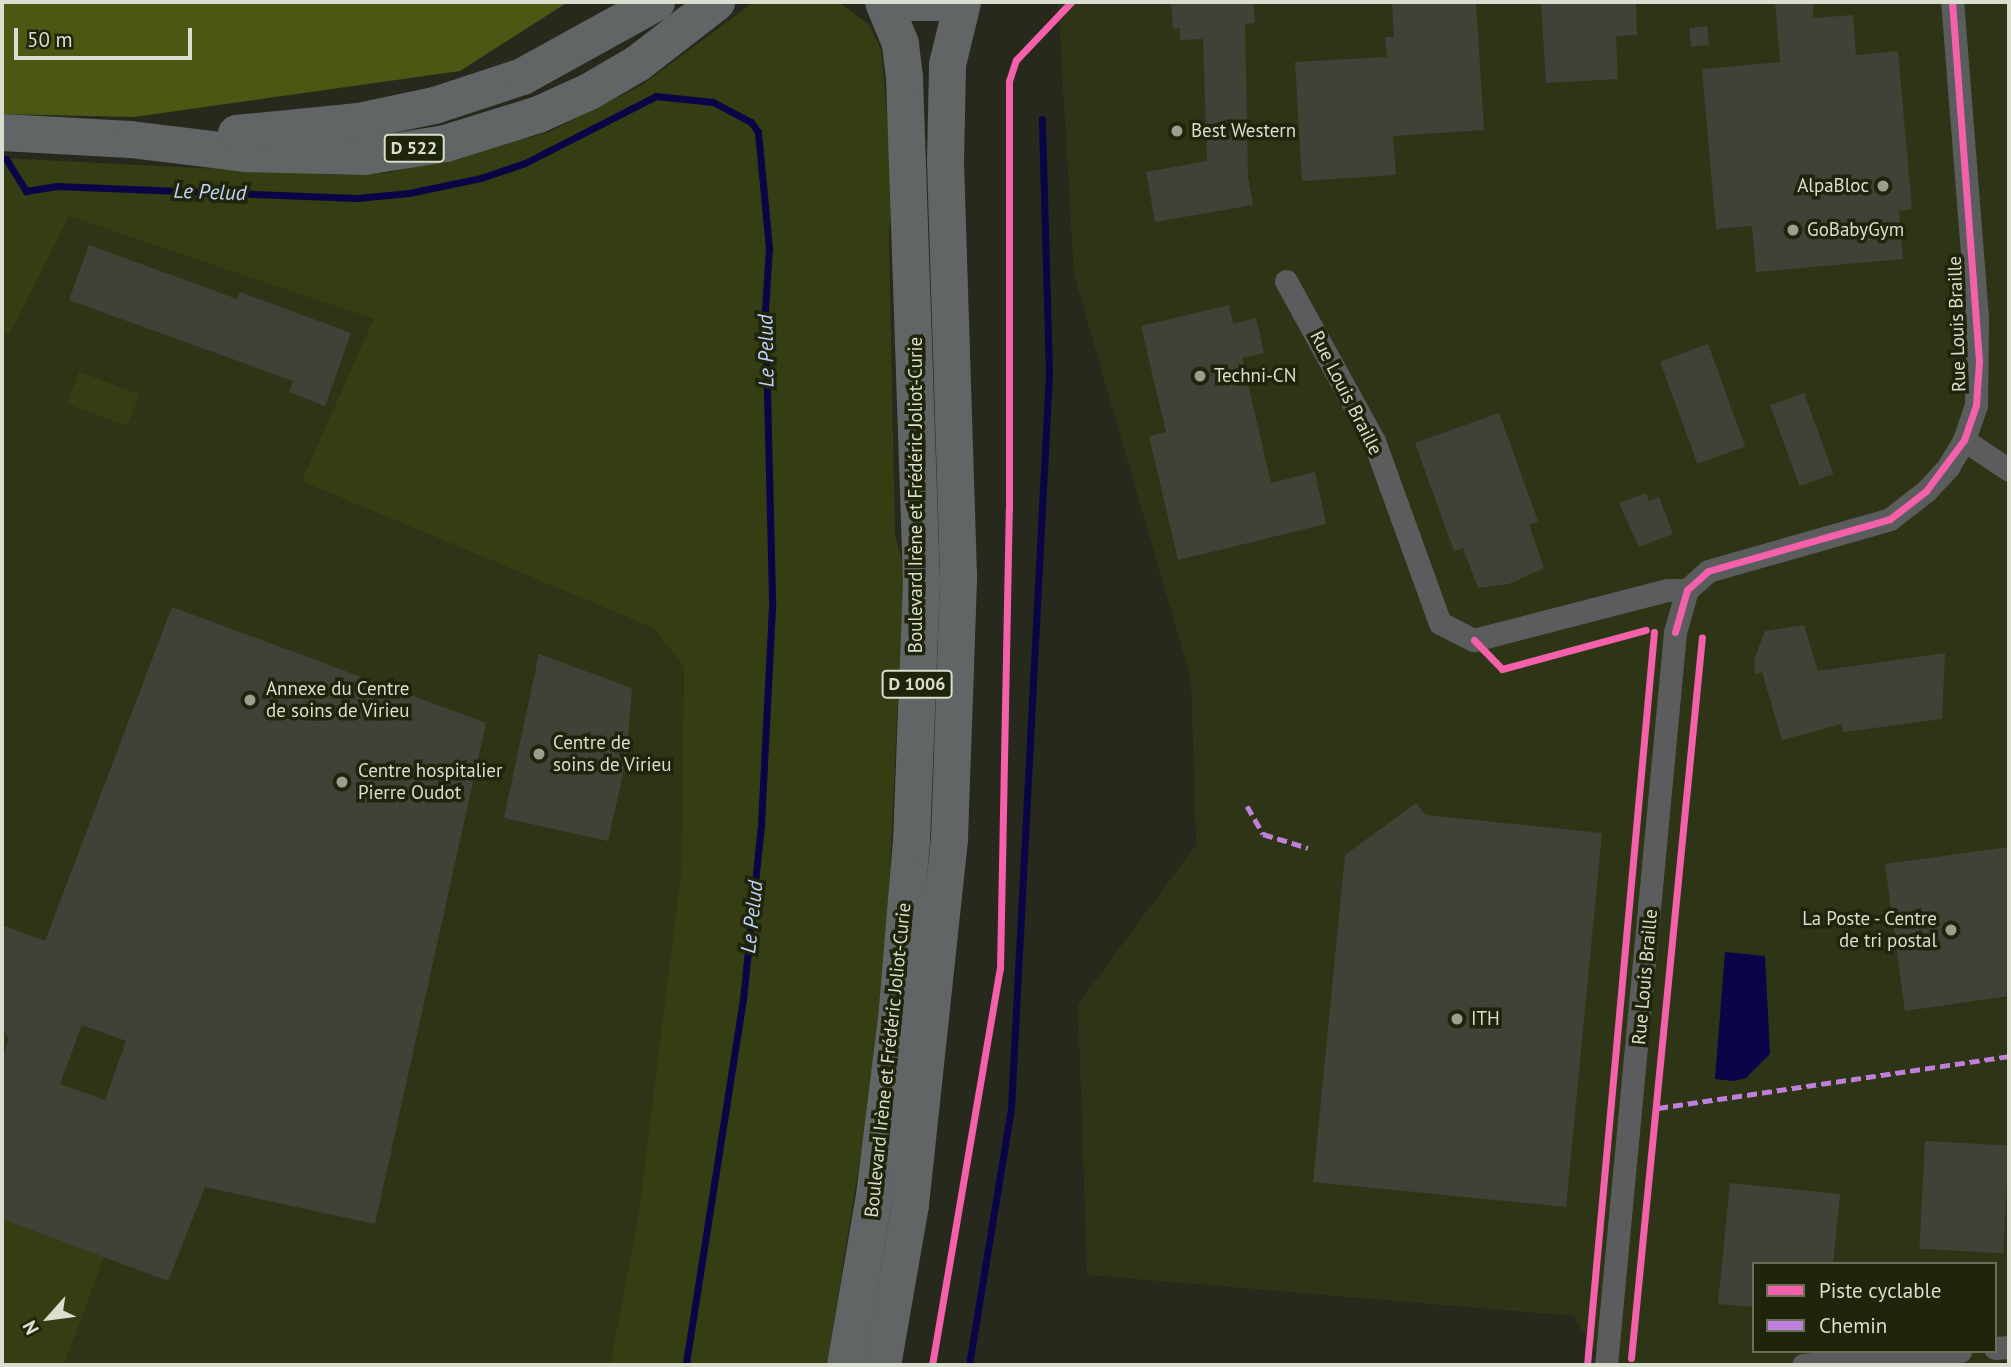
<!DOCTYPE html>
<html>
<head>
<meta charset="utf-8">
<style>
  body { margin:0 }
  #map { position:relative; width:2011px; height:1367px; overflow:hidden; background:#26291b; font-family:"PT Sans",sans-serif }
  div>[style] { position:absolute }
  .built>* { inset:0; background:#2e3516 }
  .green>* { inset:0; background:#353e13; transform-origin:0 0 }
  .forest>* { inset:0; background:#4a5814 }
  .water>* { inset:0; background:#090546 }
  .stream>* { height:7px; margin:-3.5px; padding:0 3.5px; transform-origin:3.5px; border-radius:3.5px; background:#090546 }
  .building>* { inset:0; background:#404237; transform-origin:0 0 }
  .minor>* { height:23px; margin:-11.5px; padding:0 11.5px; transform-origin:11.5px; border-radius:11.5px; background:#5a5c5d }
  .primary>* { height:37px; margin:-18.5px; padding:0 18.5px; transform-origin:18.5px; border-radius:18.5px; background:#626566 }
  .quiet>* { height:5px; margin-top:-2.5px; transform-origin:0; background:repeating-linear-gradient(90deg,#c07fdc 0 10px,transparent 0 15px) }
  .cycleway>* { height:7px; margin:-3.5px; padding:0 3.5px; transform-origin:3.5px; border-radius:3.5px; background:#f560ab }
  .dots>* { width:19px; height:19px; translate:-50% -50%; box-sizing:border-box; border:4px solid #1f250b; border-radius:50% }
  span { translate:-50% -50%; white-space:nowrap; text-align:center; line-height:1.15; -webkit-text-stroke:7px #1f250b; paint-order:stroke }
  .shield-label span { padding:2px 5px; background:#1f250b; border:2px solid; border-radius:5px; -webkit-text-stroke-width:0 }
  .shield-label { font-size:18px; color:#d9dece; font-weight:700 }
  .poi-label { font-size:19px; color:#d9dece }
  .left { translate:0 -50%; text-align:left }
  .right { translate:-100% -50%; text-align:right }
  .street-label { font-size:19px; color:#d9dece }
  .water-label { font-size:21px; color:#c3d2fd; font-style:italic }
  .frame { position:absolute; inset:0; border:4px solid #d9dece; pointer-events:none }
  .legend { position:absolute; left:1752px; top:1262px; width:245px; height:91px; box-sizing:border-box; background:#1f250b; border:2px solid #696f59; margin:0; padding:9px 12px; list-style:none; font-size:21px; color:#d9dece }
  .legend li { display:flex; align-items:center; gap:14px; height:35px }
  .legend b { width:35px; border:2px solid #696f59 }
  .north { position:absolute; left:14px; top:1283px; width:70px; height:70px; -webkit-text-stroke:5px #1f250b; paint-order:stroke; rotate:242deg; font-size:19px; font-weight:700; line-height:28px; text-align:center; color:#d9dece }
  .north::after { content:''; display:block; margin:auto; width:24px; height:32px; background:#d9dece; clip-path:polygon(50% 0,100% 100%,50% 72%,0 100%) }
  .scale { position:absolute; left:14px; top:28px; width:178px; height:32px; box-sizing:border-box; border:4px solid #d9dece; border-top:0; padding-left:9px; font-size:21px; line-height:24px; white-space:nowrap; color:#d9dece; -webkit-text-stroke:5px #1f250b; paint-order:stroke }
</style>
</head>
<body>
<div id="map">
  <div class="built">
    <i style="clip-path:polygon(evenodd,1058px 2px,2009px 2px,2009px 1365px,1606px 1365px,1573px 1316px,1087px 1275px,1078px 1004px,1196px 845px,1191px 680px,1074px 275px,1058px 2px,1754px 1264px,1995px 1264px,1995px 1351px,1754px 1351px,1754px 1264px)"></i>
    <i style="clip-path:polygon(2px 181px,490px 181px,684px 666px,681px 871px,638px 1218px,610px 1365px,2px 1365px)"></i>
  </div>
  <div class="green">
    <i style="clip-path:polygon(754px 2px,839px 2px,869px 25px,881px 49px,893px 181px,889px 234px,895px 535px,904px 568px,887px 936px,868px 1109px,827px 1365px,610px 1365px,638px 1218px,681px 871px,684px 666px,654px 628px,302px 481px,374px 319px,69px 216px,9px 335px,2px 333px,2px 158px,336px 175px,388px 173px,547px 133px,642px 85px)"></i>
    <i style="left:79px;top:372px;width:64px;height:34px;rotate:20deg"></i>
    <i style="clip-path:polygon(2px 1219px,104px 1257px,64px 1365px,2px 1365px)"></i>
  </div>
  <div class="forest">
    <i style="clip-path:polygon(2px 2px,568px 2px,460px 71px,134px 117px,2px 114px)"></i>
  </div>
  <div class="water">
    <i style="clip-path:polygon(1725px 952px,1765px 956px,1770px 1054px,1746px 1078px,1734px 1081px,1715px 1079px)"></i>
  </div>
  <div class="stream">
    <i style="left:6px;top:159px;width:38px;rotate:58deg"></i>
    <i style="left:26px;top:191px;width:30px;rotate:-9deg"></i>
    <i style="left:56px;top:186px;width:301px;rotate:2.3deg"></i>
    <i style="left:357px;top:198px;width:52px;rotate:-5.5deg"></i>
    <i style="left:409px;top:193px;width:74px;rotate:-11.8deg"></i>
    <i style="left:481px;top:178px;width:46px;rotate:-18.8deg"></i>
    <i style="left:525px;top:163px;width:147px;rotate:-27.1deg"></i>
    <i style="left:656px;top:96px;width:57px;rotate:6deg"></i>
    <i style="left:713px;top:102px;width:43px;rotate:27.8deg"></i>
    <i style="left:751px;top:122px;width:12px;rotate:55deg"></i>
    <i style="left:758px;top:132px;width:117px;rotate:84.6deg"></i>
    <i style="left:769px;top:248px;width:62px;rotate:93.7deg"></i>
    <i style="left:765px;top:310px;width:297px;rotate:88.6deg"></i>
    <i style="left:772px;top:607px;width:218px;rotate:92.9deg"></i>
    <i style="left:761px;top:825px;width:175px;rotate:95.9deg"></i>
    <i style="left:743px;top:999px;width:370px;rotate:98.9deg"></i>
    <i style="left:969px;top:1365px;width:260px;rotate:-80.7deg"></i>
    <i style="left:1011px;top:1108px;width:735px;rotate:-87.04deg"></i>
    <i style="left:1049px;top:374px;width:255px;rotate:-91.6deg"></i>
  </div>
  <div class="building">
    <i style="clip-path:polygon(1171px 2px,1253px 2px,1255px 23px,1245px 24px,1248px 177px,1253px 205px,1155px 222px,1146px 172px,1207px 161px,1203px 39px,1180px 40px,1180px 28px,1173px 29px)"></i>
    <i style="clip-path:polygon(1392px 2px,1476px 2px,1484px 130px,1393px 136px,1396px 175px,1302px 181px,1295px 62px,1387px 57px,1385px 37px,1394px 37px)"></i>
    <i style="clip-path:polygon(1541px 2px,1636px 2px,1637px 35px,1616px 36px,1618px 79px,1546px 83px)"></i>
    <i style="clip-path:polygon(1775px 2px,1813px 2px,1813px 18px,1853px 15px,1856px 55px,1898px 51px,1912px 209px,1899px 211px,1903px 259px,1756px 272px,1752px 226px,1716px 229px,1702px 69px,1780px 62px)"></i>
    <i style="left:1707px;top:26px;width:19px;height:18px;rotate:84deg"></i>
    <i style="clip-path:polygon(89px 245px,237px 299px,240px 292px,351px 333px,325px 406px,289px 392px,293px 381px,69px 300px)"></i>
    <i style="clip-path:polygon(1229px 305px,1233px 324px,1256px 318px,1264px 353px,1242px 358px,1271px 483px,1315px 472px,1326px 524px,1178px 560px,1149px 436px,1166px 432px,1141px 326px)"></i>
    <i style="left:1708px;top:344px;width:109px;height:51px;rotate:70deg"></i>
    <i style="left:1804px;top:393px;width:86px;height:36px;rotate:70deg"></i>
    <i style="clip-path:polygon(1499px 413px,1538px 521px,1529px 525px,1544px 568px,1509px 584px,1478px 588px,1463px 548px,1454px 551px,1415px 443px)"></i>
    <i style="clip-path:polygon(1646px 493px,1649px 501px,1659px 497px,1673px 534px,1639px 547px,1619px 503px)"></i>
    <i style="clip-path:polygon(evenodd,172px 607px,486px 723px,375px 1224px,205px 1187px,168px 1281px,2px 1219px,2px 1059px,9px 1039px,2px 1028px,2px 925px,45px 941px,172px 607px,82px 1025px,126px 1041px,105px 1100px,60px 1084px,82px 1025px)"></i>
    <i style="clip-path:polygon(1804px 625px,1818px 671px,1945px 653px,1942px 719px,1844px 732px,1841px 724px,1782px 740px,1762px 672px,1755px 674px,1754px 660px,1765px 631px)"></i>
    <i style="clip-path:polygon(539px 654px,632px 688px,626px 761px,608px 841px,504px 818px)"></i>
    <i style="clip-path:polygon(1416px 803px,1426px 815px,1602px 833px,1566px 1207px,1313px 1182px,1345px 855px)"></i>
    <i style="clip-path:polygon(2009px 847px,2009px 996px,1905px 1011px,1885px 864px)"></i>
    <i style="left:1925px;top:1141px;width:84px;height:108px;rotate:3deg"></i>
    <i style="clip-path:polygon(1730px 1183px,1840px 1194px,1833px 1264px,1754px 1264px,1754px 1307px,1718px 1304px)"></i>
  </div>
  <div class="minor">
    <i style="left:1286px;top:281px;width:183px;rotate:61.2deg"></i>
    <i style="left:1374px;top:441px;width:194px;rotate:70.1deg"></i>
    <i style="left:1440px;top:623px;width:38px;rotate:27deg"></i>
    <i style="left:1474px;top:640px;width:199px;rotate:-14.5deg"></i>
    <i style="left:1667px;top:590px;width:20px"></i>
    <i style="left:1964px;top:440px;width:54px;rotate:33.7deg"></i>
    <i style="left:1995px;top:1348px;width:14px;rotate:-4deg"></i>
    <i style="left:1606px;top:1365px;width:736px;rotate:-84.62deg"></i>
    <i style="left:1675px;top:632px;width:44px;rotate:-74.1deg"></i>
    <i style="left:1687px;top:590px;width:28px;rotate:-42deg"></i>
    <i style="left:1708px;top:571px;width:189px;rotate:-15.9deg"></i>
    <i style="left:1890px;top:519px;width:46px;rotate:-37.9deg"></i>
    <i style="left:1926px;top:491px;width:33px;rotate:-47deg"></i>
    <i style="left:1948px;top:467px;width:31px;rotate:-59deg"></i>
    <i style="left:1964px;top:440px;width:37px;rotate:-71deg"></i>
    <i style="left:1976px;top:405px;width:88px;rotate:-89.3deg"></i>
    <i style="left:1977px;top:317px;width:316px;rotate:-94.5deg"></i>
    <i style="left:1803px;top:1365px;width:158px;rotate:-5.1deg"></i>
  </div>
  <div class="primary">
    <i style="left:895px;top:2px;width:45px"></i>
    <i style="left:2px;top:132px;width:128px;rotate:3.1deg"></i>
    <i style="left:130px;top:139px;width:117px;rotate:6.9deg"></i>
    <i style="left:246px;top:153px;width:118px;rotate:1.5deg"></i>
    <i style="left:364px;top:156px;width:82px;rotate:-9.1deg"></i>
    <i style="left:445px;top:143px;width:97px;rotate:-17.3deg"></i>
    <i style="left:538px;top:114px;width:56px;rotate:-24.3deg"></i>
    <i style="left:589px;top:91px;width:56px;rotate:-30.3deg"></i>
    <i style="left:637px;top:63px;width:100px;rotate:-37.7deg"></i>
    <i style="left:236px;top:133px;width:123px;rotate:-5.6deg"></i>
    <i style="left:358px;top:121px;width:78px;rotate:-11.9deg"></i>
    <i style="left:434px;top:105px;width:93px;rotate:-18.2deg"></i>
    <i style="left:522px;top:76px;width:153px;rotate:-28.9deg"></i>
    <i style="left:845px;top:1365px;width:172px;rotate:-80.3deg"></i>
    <i style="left:874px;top:1195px;width:177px;rotate:-82.9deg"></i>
    <i style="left:896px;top:1019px;width:179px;rotate:-85.2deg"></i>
    <i style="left:911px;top:841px;width:260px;rotate:-87.8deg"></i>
    <i style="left:921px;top:581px;width:504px;rotate:-91.93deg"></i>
    <i style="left:904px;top:77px;width:34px;rotate:-97deg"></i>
    <i style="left:900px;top:43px;width:44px;rotate:-112.5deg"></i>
    <i style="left:882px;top:1365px;width:163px;rotate:-80.1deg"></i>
    <i style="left:910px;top:1204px;width:368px;rotate:-83.9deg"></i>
    <i style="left:949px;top:838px;width:263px;rotate:-88deg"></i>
    <i style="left:958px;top:575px;width:414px;rotate:-91.8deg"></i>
    <i style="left:945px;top:161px;width:97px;rotate:-88.8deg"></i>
    <i style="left:947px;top:64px;width:64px;rotate:-76.4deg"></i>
  </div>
  <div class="quiet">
    <i style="left:1247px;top:806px;width:32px;rotate:60deg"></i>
    <i style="left:1263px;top:834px;width:47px;rotate:17.3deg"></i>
    <i style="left:1658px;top:1108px;width:355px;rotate:-8.4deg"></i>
  </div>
  <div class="cycleway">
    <i style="left:1675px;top:632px;width:44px;rotate:-74.1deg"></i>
    <i style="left:1687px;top:590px;width:28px;rotate:-42deg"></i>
    <i style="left:1708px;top:571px;width:189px;rotate:-15.9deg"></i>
    <i style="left:1890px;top:519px;width:46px;rotate:-37.9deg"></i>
    <i style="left:1926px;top:491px;width:64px;rotate:-53.3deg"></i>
    <i style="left:1964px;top:440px;width:37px;rotate:-71deg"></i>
    <i style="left:1976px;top:405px;width:44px;rotate:-86.1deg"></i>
    <i style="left:1979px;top:361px;width:360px;rotate:-94.3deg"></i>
    <i style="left:1474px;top:640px;width:40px;rotate:46deg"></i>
    <i style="left:1502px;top:669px;width:149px;rotate:-15.2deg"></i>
    <i style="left:1631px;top:1358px;width:724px;rotate:-84.38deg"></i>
    <i style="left:932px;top:1365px;width:402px;rotate:-80.3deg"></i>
    <i style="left:1000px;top:969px;width:460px;rotate:-88.9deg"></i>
    <i style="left:1009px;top:509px;width:428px;rotate:-90deg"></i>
    <i style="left:1009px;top:81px;width:22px;rotate:-72deg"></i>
    <i style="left:1016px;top:60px;width:80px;rotate:-46.5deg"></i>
    <i style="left:1587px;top:1365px;width:736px;rotate:-84.78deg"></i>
  </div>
  <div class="dots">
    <i style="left:1177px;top:131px;background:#9a9f8f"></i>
    <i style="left:1883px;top:186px;background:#9a9f8f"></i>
    <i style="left:1793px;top:230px;background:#9a9f8f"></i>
    <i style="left:1200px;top:376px;background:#9a9f8f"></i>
    <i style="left:250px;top:700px;background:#9a9f8f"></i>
    <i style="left:539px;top:754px;background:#9a9f8f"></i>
    <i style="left:342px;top:782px;background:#9a9f8f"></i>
    <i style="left:1951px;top:930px;background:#9a9f8f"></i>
    <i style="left:1457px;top:1019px;background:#9a9f8f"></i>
  </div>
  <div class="shield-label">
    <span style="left:414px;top:148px">D 522</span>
    <span style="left:917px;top:684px">D 1006</span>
  </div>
  <div class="poi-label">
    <span class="left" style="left:1191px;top:131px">Best Western</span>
    <span class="right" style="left:1869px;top:186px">AlpaBloc</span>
    <span class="left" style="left:1807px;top:230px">GoBabyGym</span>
    <span class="left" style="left:1214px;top:376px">Techni-CN</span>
    <span class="left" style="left:266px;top:700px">Annexe du Centre<br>de soins de Virieu</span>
    <span class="left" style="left:553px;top:754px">Centre de<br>soins de Virieu</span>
    <span class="left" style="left:358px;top:782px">Centre hospitalier<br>Pierre Oudot</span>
    <span class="right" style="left:1937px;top:930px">La Poste - Centre<br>de tri postal</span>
    <span class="left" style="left:1471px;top:1019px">ITH</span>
  </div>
  <div class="street-label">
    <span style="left:1957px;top:324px;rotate:-92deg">Rue Louis Braille</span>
    <span style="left:1346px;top:393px;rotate:63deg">Rue Louis Braille</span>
    <span style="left:916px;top:495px;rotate:-90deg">Boulevard Irène et Frédéric Joliot-Curie</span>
    <span style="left:1645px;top:977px;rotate:-85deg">Rue Louis Braille</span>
    <span style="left:888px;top:1060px;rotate:-84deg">Boulevard Irène et Frédéric Joliot-Curie</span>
  </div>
  <div class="water-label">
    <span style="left:210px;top:192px;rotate:2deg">Le Pelud</span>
    <span style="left:766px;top:351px;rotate:-91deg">Le Pelud</span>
    <span style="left:752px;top:917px;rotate:-84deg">Le Pelud</span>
  </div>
  <div class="frame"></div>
  <ul class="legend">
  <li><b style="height:9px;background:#f560ab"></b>Piste cyclable</li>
  <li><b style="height:9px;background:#c07fdc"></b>Chemin</li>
  </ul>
  <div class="north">N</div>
  <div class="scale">50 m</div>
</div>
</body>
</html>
